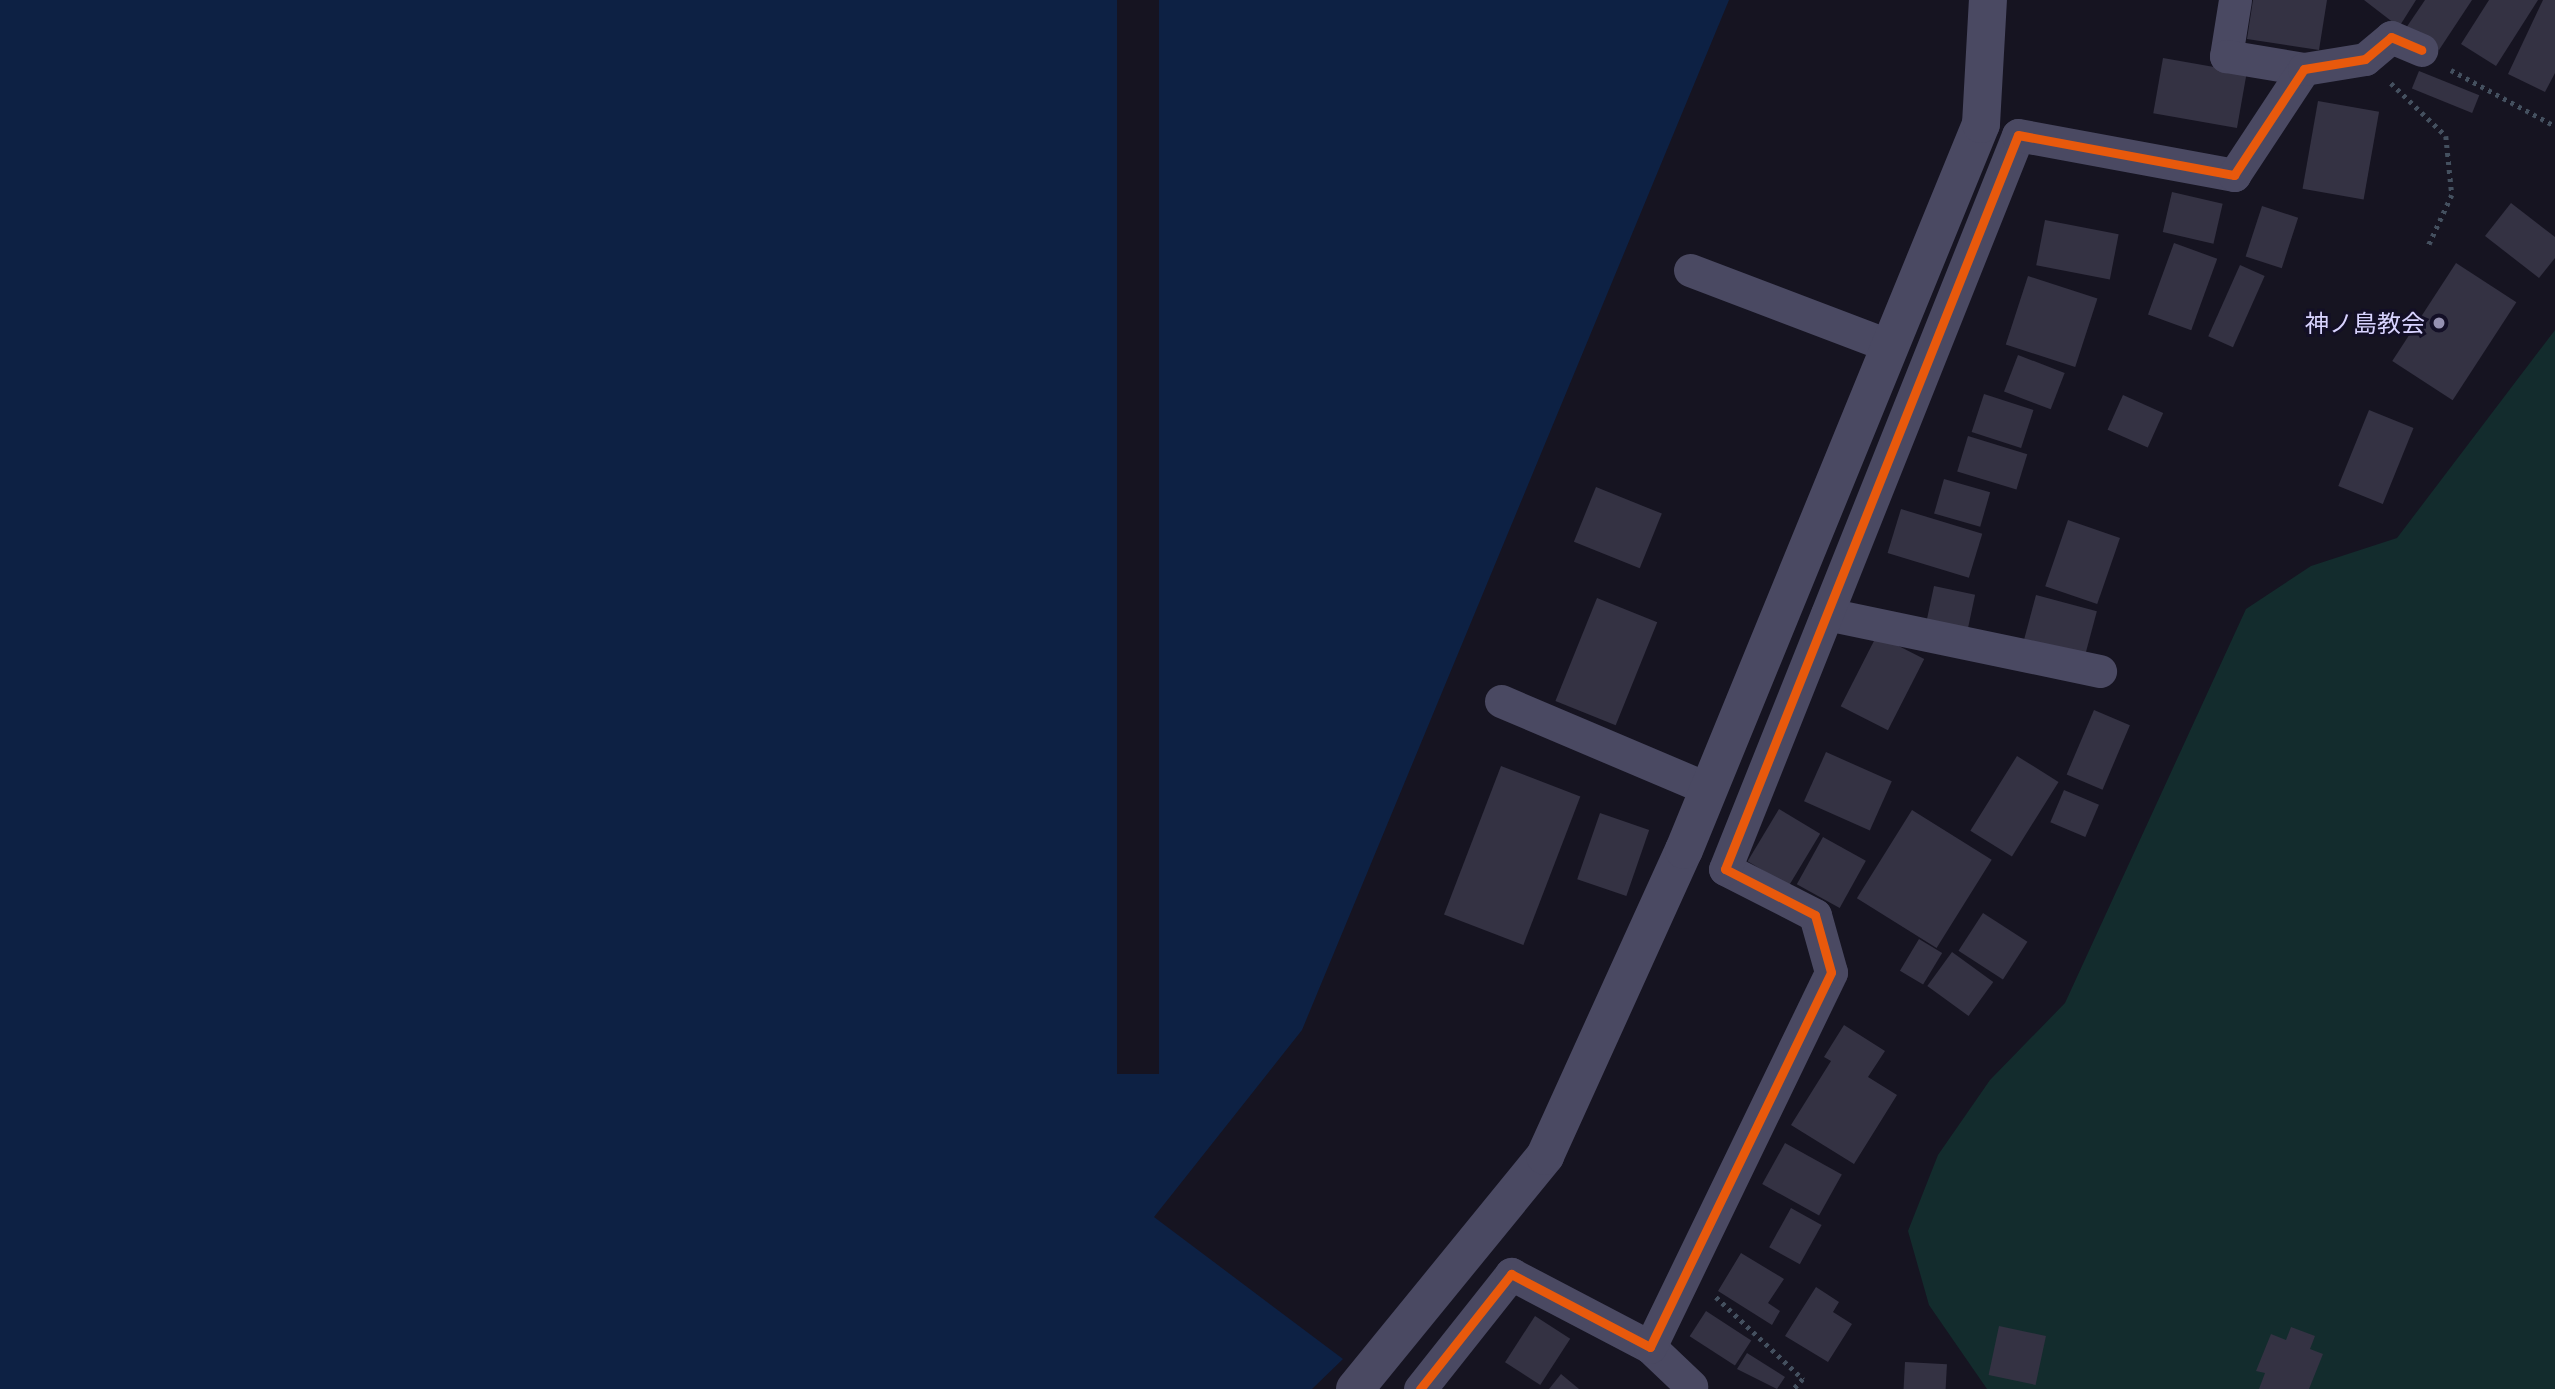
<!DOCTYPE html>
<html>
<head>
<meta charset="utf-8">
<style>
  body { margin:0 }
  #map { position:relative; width:2555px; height:1389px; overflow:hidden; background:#161421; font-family:Lato,"Noto Sans JP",sans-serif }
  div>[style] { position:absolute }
  .green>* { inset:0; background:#132c2d }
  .water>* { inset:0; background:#0d2144 }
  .pier>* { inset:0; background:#161421; transform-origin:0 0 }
  .building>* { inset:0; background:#343243; transform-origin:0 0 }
  .path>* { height:4.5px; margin-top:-2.25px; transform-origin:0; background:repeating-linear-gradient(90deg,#44505f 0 3.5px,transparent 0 8.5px) }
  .minor>* { height:33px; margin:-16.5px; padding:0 16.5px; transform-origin:16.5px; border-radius:16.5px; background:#4a4962 }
  .tertiary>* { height:38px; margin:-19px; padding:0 19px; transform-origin:19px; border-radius:19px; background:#4a4962 }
  .cycleway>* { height:9px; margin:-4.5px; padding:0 4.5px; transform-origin:4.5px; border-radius:4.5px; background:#e8590c }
  .dots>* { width:19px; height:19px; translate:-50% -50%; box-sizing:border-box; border:4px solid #130f26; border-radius:50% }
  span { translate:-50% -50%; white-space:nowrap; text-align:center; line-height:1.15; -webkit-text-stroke:6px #130f26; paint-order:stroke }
  .poi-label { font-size:24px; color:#d9d4ff }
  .right { translate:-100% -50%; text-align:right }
</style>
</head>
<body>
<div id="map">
  <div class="green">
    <i style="clip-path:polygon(2555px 330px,2555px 1389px,1987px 1389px,1929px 1305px,1908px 1231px,1938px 1155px,1990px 1080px,2065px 1003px,2246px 609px,2311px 566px,2397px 538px)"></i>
  </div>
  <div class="water">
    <i style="clip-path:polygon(0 0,1729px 0,1302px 1030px,1154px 1217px,1343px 1359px,1312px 1389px,0 1389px)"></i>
  </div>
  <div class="pier">
    <i style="left:1117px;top:0;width:42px;height:1074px"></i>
  </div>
  <div class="building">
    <i style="clip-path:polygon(2253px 0,2327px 0,2319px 50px,2247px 39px)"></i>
    <i style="clip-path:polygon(2364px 0,2416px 0,2399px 27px)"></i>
    <i style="clip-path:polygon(2425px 0,2472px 0,2439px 50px,2406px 28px)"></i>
    <i style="clip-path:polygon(2489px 0,2538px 0,2496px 66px,2461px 44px)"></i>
    <i style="clip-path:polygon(2543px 0,2555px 0,2555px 73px,2545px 92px,2508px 74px)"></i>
    <i style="left:2163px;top:58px;width:85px;height:56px;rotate:10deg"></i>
    <i style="left:2419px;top:71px;width:65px;height:19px;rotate:22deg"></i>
    <i style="left:2318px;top:101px;width:62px;height:89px;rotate:10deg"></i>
    <i style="left:2172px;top:192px;width:52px;height:41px;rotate:13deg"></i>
    <i style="clip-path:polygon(2511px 203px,2555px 237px,2555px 258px,2539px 278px,2485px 236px)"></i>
    <i style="left:2262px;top:206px;width:38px;height:53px;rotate:18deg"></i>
    <i style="left:2045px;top:220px;width:75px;height:46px;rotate:11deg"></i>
    <i style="left:2174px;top:243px;width:46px;height:76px;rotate:20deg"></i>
    <i style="left:2456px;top:263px;width:72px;height:117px;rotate:33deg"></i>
    <i style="left:2240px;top:265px;width:27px;height:78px;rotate:24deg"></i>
    <i style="left:2028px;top:276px;width:73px;height:72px;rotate:18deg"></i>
    <i style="left:2018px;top:355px;width:50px;height:39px;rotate:21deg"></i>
    <i style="left:1984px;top:394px;width:52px;height:40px;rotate:18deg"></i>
    <i style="left:2123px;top:395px;width:44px;height:38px;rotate:24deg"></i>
    <i style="left:2369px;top:410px;width:48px;height:82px;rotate:22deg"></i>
    <i style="left:1968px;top:436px;width:62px;height:37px;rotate:17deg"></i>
    <i style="left:1944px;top:479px;width:48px;height:36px;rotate:16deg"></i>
    <i style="left:1596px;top:487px;width:71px;height:59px;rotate:22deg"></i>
    <i style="left:1901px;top:509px;width:85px;height:46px;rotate:17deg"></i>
    <i style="left:2068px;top:520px;width:55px;height:70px;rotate:19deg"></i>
    <i style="left:1934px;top:586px;width:42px;height:39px;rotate:12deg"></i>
    <i style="left:2036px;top:595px;width:63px;height:46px;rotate:15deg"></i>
    <i style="left:1597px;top:598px;width:65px;height:111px;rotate:22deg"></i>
    <i style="left:1877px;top:635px;width:53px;height:80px;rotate:27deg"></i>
    <i style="left:2094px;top:710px;width:39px;height:70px;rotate:23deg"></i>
    <i style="left:1826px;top:752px;width:72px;height:54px;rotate:24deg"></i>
    <i style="left:2017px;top:756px;width:49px;height:88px;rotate:32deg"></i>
    <i style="left:1501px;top:766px;width:85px;height:159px;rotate:21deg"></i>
    <i style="left:2064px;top:790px;width:38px;height:35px;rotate:23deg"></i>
    <i style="left:1779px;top:809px;width:48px;height:61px;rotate:31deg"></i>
    <i style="left:1912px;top:810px;width:94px;height:104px;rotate:32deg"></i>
    <i style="left:1600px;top:813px;width:52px;height:70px;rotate:19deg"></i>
    <i style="left:1823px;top:837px;width:49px;height:54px;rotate:29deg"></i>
    <i style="left:1983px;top:913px;width:53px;height:45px;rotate:33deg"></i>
    <i style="left:1919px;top:939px;width:27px;height:37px;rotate:31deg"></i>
    <i style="left:1952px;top:952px;width:51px;height:42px;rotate:36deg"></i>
    <i style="clip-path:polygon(1844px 1025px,1885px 1051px,1868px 1077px,1897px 1095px,1854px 1164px,1791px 1125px,1831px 1061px,1824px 1057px)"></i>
    <i style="left:1785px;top:1143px;width:65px;height:47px;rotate:29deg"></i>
    <i style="left:1791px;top:1208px;width:35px;height:45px;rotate:29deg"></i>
    <i style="clip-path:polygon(1741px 1253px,1784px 1279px,1768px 1303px,1780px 1311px,1772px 1325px,1718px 1291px)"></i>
    <i style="clip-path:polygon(1816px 1287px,1839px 1302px,1833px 1312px,1852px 1324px,1828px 1362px,1785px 1336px)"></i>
    <i style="left:1706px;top:1311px;width:54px;height:30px;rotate:33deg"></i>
    <i style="left:1535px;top:1316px;width:42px;height:55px;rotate:33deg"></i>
    <i style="left:1999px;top:1326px;width:48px;height:50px;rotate:12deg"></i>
    <i style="clip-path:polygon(2291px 1327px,2315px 1336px,2310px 1349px,2323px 1354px,2309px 1389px,2259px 1389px,2265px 1373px,2256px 1371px,2271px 1334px,2286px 1340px)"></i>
    <i style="clip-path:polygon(1747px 1353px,1785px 1377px,1777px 1389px,1737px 1369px)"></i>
    <i style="left:1905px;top:1362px;width:42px;height:27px;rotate:3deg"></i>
    <i style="clip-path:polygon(1561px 1374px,1579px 1389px,1549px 1389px)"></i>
  </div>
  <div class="path">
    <i style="left:2451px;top:70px;width:118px;rotate:28.3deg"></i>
    <i style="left:2391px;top:83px;width:76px;rotate:43.9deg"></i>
    <i style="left:2446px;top:136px;width:59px;rotate:84.2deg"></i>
    <i style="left:2452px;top:195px;width:57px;rotate:114.8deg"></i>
    <i style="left:1716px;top:1297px;width:120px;rotate:43.3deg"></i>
    <i style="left:1803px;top:1379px;width:13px;rotate:132deg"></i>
  </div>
  <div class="minor">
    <i style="left:2235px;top:0;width:57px;rotate:99.1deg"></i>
    <i style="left:2226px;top:56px;width:79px;rotate:9.5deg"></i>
    <i style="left:1690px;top:270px;width:214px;rotate:20.8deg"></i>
    <i style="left:1827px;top:614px;width:279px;rotate:11.8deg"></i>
    <i style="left:1501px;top:701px;width:225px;rotate:23deg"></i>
    <i style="left:1650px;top:1347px;width:57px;rotate:43.6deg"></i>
    <i style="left:1420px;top:1389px;width:147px;rotate:-51.6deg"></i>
    <i style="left:1511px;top:1274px;width:157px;rotate:27.7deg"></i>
    <i style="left:1650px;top:1347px;width:416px;rotate:-64.2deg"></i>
    <i style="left:1831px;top:972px;width:59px;rotate:-105.7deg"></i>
    <i style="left:1815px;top:915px;width:101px;rotate:-152.9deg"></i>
    <i style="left:1725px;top:869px;width:790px;rotate:-68.24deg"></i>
    <i style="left:2018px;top:135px;width:220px;rotate:10.5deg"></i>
    <i style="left:2234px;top:175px;width:127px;rotate:-56.6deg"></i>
    <i style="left:2304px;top:69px;width:62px;rotate:-9.3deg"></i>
    <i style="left:2365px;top:59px;width:34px;rotate:-40deg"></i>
    <i style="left:2391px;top:37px;width:33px;rotate:23deg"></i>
  </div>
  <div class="tertiary">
    <i style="left:1355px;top:1389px;width:301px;rotate:-50.8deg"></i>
    <i style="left:1545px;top:1156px;width:336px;rotate:-65.6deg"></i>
    <i style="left:1684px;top:850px;width:784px;rotate:-67.75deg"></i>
    <i style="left:1981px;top:124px;width:124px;rotate:-86.8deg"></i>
  </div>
  <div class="cycleway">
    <i style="left:1420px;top:1389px;width:147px;rotate:-51.6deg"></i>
    <i style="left:1511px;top:1274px;width:157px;rotate:27.7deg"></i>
    <i style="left:1650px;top:1347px;width:416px;rotate:-64.2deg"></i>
    <i style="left:1831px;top:972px;width:59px;rotate:-105.7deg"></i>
    <i style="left:1815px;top:915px;width:101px;rotate:-152.9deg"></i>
    <i style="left:1725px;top:869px;width:790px;rotate:-68.24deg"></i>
    <i style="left:2018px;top:135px;width:220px;rotate:10.5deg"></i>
    <i style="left:2234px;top:175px;width:127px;rotate:-56.6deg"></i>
    <i style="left:2304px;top:69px;width:62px;rotate:-9.3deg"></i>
    <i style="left:2365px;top:59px;width:34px;rotate:-40deg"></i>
    <i style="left:2391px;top:37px;width:33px;rotate:23deg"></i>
  </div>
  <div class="dots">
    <i style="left:2439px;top:323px;background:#9591b1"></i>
  </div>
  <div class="poi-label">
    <span class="right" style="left:2425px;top:323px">神ノ島教会</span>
  </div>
</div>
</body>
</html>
